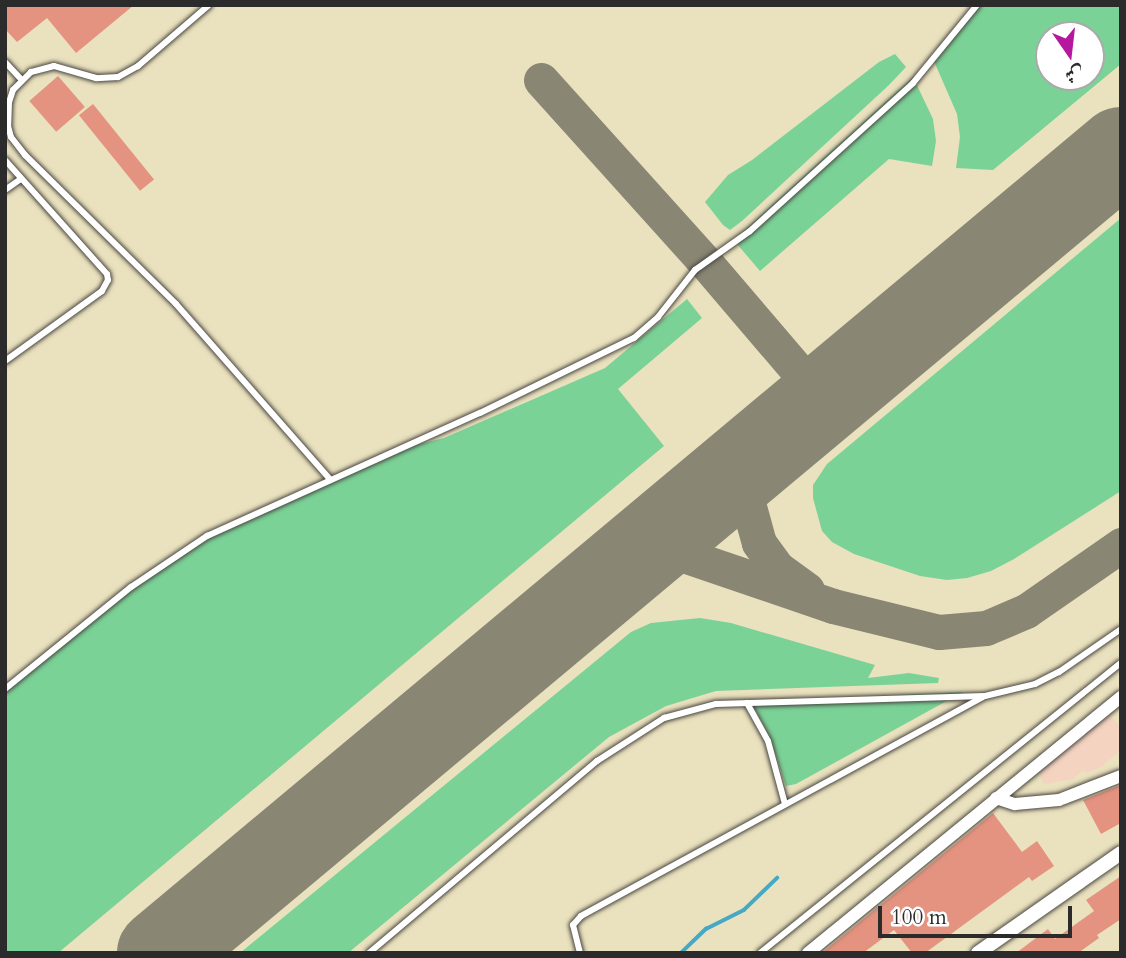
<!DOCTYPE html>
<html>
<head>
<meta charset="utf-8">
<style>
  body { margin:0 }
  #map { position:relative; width:1126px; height:958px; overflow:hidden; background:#eae1be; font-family:Cardo,Amiri,serif }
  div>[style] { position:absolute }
  .built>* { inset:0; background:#f4d3c0 }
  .green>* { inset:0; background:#7bd297 }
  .stream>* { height:3.5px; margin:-1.75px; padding:0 1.75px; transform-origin:1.75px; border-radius:1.75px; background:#44a9c4 }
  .taxiway>* { height:35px; margin:-17.5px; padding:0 17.5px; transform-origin:17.5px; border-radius:17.5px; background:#8a8674 }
  .runway>* { height:88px; margin:-44px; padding:0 44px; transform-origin:44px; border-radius:44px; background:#8a8674 }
  .building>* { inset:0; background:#e49380; transform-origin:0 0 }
  .roads { filter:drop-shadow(0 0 2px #484641) drop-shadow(0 0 2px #484641) }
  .service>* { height:6px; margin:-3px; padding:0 3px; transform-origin:3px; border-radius:3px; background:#fff }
  .minor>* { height:12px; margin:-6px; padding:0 6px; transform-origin:6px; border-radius:6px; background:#fff }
  .tertiary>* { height:14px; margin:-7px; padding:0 7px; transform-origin:7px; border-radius:7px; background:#fff }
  span { translate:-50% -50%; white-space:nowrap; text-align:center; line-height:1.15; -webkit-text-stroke:7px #fff; paint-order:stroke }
  .frame { position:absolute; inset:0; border:7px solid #2b2b2b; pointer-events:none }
  .north { position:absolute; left:1035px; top:21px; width:70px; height:70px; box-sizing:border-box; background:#fff; border:2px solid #aaa; border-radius:50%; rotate:166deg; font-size:19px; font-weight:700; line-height:28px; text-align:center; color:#2b2b2b }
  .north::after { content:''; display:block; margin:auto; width:24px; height:32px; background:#b5179e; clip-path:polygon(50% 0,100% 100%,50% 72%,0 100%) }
  .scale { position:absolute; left:878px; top:906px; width:194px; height:32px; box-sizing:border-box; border:4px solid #2b2b2b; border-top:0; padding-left:9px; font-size:21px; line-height:24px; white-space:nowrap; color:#2b2b2b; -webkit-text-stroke:5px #fff; paint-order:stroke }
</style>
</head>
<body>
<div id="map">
  <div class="built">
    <i style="clip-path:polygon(1108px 714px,1121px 727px,1121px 750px,1101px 767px,1086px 773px,1083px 770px,1073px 779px,1044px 784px,1038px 771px)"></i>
  </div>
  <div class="green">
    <i style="clip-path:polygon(evenodd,977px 5px,1121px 5px,1121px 64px,993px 170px,956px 168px,960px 137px,957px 114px,933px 59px,939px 46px,977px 5px,1049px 35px,1091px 35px,1091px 77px,1049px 77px,1049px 35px)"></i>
    <i style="clip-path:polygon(895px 54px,906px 67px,889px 85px,742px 221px,730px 230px,723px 225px,705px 202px,728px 175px,752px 160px,879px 62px)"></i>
    <i style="clip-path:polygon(913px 77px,933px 119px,936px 141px,932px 166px,889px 159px,760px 271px,737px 244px,736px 238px)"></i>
    <i style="clip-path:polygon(1121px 218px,1121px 491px,1014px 559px,991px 571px,967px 578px,947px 580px,920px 576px,854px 554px,832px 542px,822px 531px,813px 498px,813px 485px,827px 464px)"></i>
    <i style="clip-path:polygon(687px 299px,702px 318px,618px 389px,664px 446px,58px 953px,5px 953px,5px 687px,180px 550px,407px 447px,444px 438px,605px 368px)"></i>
    <i style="clip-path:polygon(700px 618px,731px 623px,875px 665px,868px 678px,909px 673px,939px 678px,938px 683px,716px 691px,666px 706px,609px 737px,348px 953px,240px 953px,631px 632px,651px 623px)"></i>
    <i style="clip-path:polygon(963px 692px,796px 784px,786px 786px,769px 735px,751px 702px)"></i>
  </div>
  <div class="stream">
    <i style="left:681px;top:953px;width:35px;rotate:-44deg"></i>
    <i style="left:706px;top:929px;width:42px;rotate:-26.6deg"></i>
    <i style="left:744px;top:910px;width:46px;rotate:-44.1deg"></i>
  </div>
  <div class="taxiway">
    <i style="left:541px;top:80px;width:245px;rotate:48deg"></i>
    <i style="left:705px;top:262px;width:182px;rotate:49.5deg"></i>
    <i style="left:749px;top:462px;width:41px;rotate:91.4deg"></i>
    <i style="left:748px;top:503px;width:41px;rotate:74.6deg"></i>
    <i style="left:759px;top:543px;width:31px;rotate:54deg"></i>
    <i style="left:777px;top:568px;width:37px;rotate:36deg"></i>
    <i style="left:651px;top:544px;width:192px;rotate:18.8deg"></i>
    <i style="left:833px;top:606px;width:109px;rotate:13.8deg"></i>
    <i style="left:939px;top:632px;width:47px;rotate:-4.9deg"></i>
    <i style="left:986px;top:628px;width:43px;rotate:-23deg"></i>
    <i style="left:1026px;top:611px;width:116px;rotate:-34.8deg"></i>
  </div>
  <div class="runway">
    <i style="left:161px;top:953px;width:1251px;rotate:-39.88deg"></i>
  </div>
  <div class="building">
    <i style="clip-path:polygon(5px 5px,134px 5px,76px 53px,47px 18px,17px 42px,5px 29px)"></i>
    <i style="left:58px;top:76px;width:41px;height:38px;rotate:49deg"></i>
    <i style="left:93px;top:104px;width:97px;height:18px;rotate:51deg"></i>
    <i style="clip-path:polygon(1121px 785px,1119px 824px,1101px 834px,1083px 800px)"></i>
    <i style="clip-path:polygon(993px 813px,1022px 852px,1037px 841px,1054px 866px,1032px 881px,1029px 877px,925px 953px,912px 953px,894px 930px,863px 953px,822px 953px)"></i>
    <i style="clip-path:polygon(1121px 876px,1121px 919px,1097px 935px,1099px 938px,1078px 953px,1016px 953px,1048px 929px,1055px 939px,1094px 911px,1086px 900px)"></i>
  </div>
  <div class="roads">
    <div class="service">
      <i style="left:209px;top:5px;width:94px;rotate:139.3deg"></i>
      <i style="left:138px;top:66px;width:23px;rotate:151deg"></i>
      <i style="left:118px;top:77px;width:22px;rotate:177deg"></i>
      <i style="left:96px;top:78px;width:44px;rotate:-164.1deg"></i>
      <i style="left:54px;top:66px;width:24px;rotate:165deg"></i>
      <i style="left:31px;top:72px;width:25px;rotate:135deg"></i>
      <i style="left:13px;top:90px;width:13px;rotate:108deg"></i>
      <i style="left:9px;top:102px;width:24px;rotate:92deg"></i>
      <i style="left:8px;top:126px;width:11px;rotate:75deg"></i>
      <i style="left:11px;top:137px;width:23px;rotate:52deg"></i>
      <i style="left:25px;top:155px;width:212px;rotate:44.6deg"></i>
      <i style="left:176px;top:304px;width:233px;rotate:48.7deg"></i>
      <i style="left:5px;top:62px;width:23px;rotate:47deg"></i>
      <i style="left:5px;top:160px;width:153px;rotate:48.2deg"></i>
      <i style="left:107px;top:274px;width:6px;rotate:81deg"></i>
      <i style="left:108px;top:280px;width:13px;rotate:119deg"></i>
      <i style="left:102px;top:291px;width:120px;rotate:144.2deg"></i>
      <i style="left:5px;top:190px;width:19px;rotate:-35deg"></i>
      <i style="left:5px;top:689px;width:162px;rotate:-39deg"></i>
      <i style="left:131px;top:587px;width:92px;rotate:-33.9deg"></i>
      <i style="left:207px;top:536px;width:299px;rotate:-24.3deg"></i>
      <i style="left:480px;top:413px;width:171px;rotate:-26deg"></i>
      <i style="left:634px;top:338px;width:32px;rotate:-41deg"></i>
      <i style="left:658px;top:317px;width:60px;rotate:-51.8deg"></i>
      <i style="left:695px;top:270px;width:67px;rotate:-35.3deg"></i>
      <i style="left:750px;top:231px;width:220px;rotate:-42.2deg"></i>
      <i style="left:913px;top:83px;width:101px;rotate:-50.6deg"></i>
      <i style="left:747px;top:703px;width:43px;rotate:61.1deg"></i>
      <i style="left:768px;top:741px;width:65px;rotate:74.9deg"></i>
      <i style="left:369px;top:953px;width:298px;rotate:-40.1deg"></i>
      <i style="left:597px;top:761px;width:80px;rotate:-32.7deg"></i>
      <i style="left:664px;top:718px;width:54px;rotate:-15.1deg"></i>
      <i style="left:716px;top:704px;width:269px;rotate:-1.7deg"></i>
      <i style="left:985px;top:696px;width:51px;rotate:-13.5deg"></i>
      <i style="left:1035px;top:684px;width:27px;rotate:-27deg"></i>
      <i style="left:1059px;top:672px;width:75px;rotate:-34.7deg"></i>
      <i style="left:580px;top:953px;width:29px;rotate:-104deg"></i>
      <i style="left:573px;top:925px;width:12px;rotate:-48deg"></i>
      <i style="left:581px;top:916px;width:458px;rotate:-28.6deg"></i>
      <i style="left:760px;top:953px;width:463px;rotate:-38.8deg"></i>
    </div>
    <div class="minor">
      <i style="left:996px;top:798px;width:20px;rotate:18deg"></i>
      <i style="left:1015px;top:804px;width:44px;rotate:-5.2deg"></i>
      <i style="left:1059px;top:800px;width:66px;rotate:-21.2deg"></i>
      <i style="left:808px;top:953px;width:404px;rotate:-39.3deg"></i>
    </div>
    <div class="tertiary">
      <i style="left:978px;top:953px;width:174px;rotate:-35deg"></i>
    </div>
  </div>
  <div class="frame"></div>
  <div class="north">ش</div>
  <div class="scale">100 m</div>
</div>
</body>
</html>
